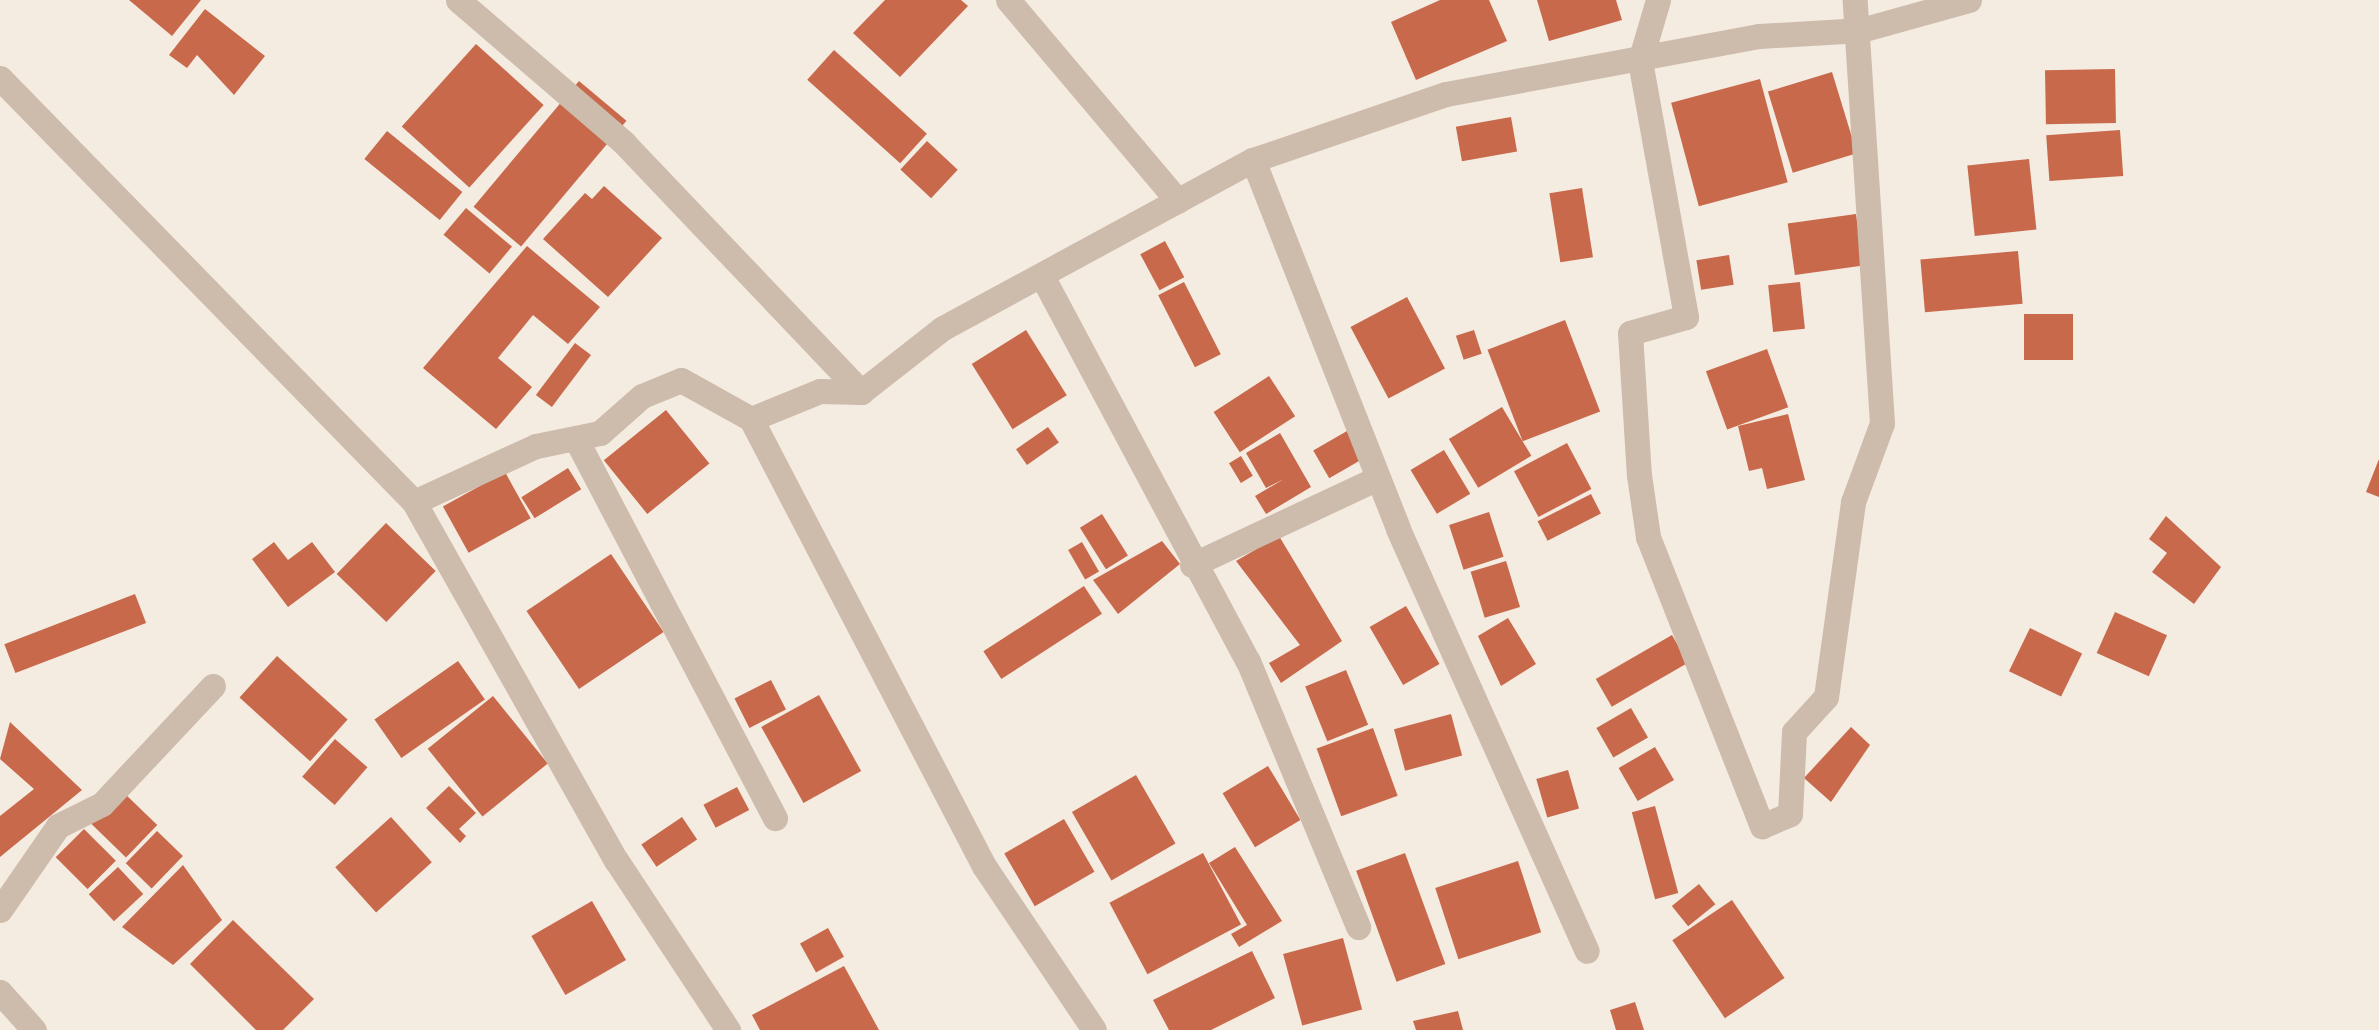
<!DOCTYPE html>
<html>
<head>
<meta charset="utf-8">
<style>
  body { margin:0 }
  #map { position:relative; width:2379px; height:1030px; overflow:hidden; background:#f4ebe1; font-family:Karla,sans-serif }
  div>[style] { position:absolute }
  .building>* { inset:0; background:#c8694b; transform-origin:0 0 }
  .minor>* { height:25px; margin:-12.5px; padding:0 12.5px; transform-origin:12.5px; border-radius:12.5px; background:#cdbbac }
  span { translate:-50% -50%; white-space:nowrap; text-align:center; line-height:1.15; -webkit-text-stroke:9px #fbf5ee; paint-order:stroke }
</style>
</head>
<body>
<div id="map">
  <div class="building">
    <i style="clip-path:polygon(129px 0,201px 0,172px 36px)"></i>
    <i style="clip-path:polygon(885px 0,961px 0,968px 6px,900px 77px,853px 33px)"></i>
    <i style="clip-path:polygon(1440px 0,1489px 0,1507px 41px,1416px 80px,1391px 22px)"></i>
    <i style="clip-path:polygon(1537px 0,1616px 0,1622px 20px,1549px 41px)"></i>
    <i style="clip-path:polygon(205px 9px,265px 56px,234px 95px,197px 55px,187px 68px,169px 55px)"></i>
    <i style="left:476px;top:44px;width:91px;height:111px;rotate:42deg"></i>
    <i style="left:834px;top:50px;width:125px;height:40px;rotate:42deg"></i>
    <i style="left:2115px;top:69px;width:54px;height:70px;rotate:89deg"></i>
    <i style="left:1832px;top:72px;width:85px;height:67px;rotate:73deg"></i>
    <i style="left:1760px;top:79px;width:107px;height:92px;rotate:75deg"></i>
    <i style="left:579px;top:81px;width:62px;height:164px;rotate:40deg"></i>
    <i style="left:1511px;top:117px;width:35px;height:56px;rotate:80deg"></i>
    <i style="left:2120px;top:130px;width:46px;height:74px;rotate:86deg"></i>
    <i style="left:387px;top:131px;width:97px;height:36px;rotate:39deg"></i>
    <i style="left:927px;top:141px;width:42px;height:39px;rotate:43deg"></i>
    <i style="left:2029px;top:159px;width:71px;height:62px;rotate:84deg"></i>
    <i style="clip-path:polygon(604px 186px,662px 238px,608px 297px,543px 239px,585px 193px,592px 199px)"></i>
    <i style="left:1582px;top:188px;width:70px;height:33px;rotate:81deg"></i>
    <i style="left:466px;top:208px;width:60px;height:35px;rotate:40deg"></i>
    <i style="left:1856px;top:214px;width:52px;height:69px;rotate:82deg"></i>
    <i style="left:1165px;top:241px;width:41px;height:28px;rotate:62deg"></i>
    <i style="clip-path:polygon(527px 246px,600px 307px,568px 344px,533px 315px,498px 358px,532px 387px,496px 429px,423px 368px)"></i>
    <i style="left:2018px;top:251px;width:53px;height:98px;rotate:85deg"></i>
    <i style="left:1729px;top:255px;width:30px;height:33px;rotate:81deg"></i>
    <i style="left:1184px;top:282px;width:81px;height:29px;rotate:63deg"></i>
    <i style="left:1800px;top:282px;width:47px;height:32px;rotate:84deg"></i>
    <i style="left:1407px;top:297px;width:81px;height:64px;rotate:62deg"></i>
    <i style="left:2073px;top:314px;width:46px;height:49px;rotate:90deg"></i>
    <i style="left:1565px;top:320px;width:98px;height:83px;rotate:69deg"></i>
    <i style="left:1026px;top:330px;width:77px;height:64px;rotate:58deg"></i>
    <i style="left:1474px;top:330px;width:25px;height:19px;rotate:72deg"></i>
    <i style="left:575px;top:343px;width:20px;height:65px;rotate:37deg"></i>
    <i style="left:1767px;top:349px;width:62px;height:65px;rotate:70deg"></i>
    <i style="left:1269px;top:376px;width:48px;height:66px;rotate:57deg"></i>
    <i style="left:1502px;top:407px;width:57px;height:62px;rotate:59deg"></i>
    <i style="left:666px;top:410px;width:69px;height:80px;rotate:51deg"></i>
    <i style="clip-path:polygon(1788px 414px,1805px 480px,1767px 489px,1762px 468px,1749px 471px,1738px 426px)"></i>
    <i style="left:1048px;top:427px;width:19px;height:39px;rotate:55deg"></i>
    <i style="left:1347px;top:431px;width:32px;height:39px;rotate:60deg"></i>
    <i style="clip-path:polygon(1280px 433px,1311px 487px,1266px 514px,1255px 496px,1284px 479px,1266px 488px,1246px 453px)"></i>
    <i style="left:1567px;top:443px;width:52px;height:60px;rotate:62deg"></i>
    <i style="left:1444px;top:450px;width:51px;height:39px;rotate:59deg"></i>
    <i style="left:1241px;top:456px;width:23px;height:14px;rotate:59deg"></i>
    <i style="clip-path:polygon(2379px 459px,2379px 497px,2366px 492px)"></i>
    <i style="left:568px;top:468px;width:25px;height:55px;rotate:58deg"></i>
    <i style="left:505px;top:472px;width:53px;height:71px;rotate:61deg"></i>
    <i style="left:1591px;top:494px;width:22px;height:60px;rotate:63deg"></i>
    <i style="left:1489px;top:512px;width:47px;height:42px;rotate:72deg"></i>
    <i style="left:1102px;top:514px;width:49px;height:26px;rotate:58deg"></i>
    <i style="clip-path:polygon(2166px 516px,2221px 567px,2194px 604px,2152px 572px,2167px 553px,2149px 539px)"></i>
    <i style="left:386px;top:523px;width:69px;height:71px;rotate:44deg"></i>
    <i style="clip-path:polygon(1279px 536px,1342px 641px,1281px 683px,1269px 663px,1300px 645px,1236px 561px)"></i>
    <i style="clip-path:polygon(1162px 541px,1180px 564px,1118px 614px,1093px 580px)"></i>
    <i style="clip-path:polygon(274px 542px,288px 560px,312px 542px,335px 572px,288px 607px,252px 559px)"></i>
    <i style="left:1082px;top:542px;width:34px;height:16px;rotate:60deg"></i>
    <i style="left:611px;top:554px;width:94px;height:102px;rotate:56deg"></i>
    <i style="left:1506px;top:561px;width:48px;height:37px;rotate:73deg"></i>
    <i style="left:1084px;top:586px;width:33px;height:120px;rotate:57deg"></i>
    <i style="left:135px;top:594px;width:31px;height:140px;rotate:69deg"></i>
    <i style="left:1406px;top:606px;width:67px;height:42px;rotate:60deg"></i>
    <i style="left:2115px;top:612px;width:57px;height:45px;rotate:24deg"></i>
    <i style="clip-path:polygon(1508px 618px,1536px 664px,1501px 686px,1478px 636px)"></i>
    <i style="left:2030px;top:628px;width:58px;height:48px;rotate:26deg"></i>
    <i style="left:1672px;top:635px;width:32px;height:88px;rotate:60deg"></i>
    <i style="left:277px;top:656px;width:95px;height:56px;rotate:42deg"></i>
    <i style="left:458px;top:661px;width:47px;height:102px;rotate:55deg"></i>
    <i style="left:1346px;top:670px;width:59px;height:44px;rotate:68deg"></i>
    <i style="left:771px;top:680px;width:33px;height:41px;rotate:63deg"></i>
    <i style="left:819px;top:695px;width:87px;height:66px;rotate:61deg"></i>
    <i style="left:493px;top:696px;width:87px;height:84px;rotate:51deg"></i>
    <i style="left:1631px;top:708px;width:34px;height:40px;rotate:60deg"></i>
    <i style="left:1451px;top:714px;width:43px;height:59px;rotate:75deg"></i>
    <i style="clip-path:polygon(10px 722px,82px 790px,0 857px,0 816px,34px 789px,0 759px)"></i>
    <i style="clip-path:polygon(1851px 727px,1870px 745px,1831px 802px,1804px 778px)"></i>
    <i style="left:1373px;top:728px;width:72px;height:60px;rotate:70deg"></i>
    <i style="left:335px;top:739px;width:43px;height:50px;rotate:41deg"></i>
    <i style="left:1655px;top:747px;width:38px;height:42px;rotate:60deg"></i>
    <i style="left:1268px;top:766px;width:63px;height:53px;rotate:59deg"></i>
    <i style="left:1568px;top:770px;width:40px;height:33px;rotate:74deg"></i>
    <i style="left:1136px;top:775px;width:79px;height:74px;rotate:60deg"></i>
    <i style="clip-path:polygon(449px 786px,476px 813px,459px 829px,466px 836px,460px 843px,426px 808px)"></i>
    <i style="left:737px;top:787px;width:26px;height:38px;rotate:62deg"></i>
    <i style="left:122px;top:791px;width:49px;height:45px;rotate:44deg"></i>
    <i style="left:1655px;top:806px;width:90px;height:24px;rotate:75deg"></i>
    <i style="left:391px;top:817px;width:61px;height:75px;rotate:48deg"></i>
    <i style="left:682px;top:817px;width:27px;height:49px;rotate:56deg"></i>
    <i style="left:1064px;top:819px;width:61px;height:69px;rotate:60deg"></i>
    <i style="left:84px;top:829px;width:45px;height:40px;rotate:45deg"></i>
    <i style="left:157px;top:831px;width:36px;height:45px;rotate:44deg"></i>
    <i style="clip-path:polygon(1235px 847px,1282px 921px,1239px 947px,1231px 934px,1247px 925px,1209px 863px)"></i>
    <i style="left:1203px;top:853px;width:81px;height:106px;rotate:62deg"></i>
    <i style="left:1405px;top:853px;width:118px;height:52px;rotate:70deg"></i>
    <i style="left:1518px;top:861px;width:75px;height:87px;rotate:72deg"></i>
    <i style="clip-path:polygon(183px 865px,222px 920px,173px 965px,122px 927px)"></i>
    <i style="left:118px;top:867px;width:37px;height:40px;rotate:47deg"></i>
    <i style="left:1699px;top:884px;width:26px;height:35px;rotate:51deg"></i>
    <i style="left:1732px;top:900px;width:94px;height:72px;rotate:56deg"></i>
    <i style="left:592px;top:901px;width:68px;height:70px;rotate:60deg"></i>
    <i style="clip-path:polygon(233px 920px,314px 999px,283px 1030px,256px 1030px,190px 964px)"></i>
    <i style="left:828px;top:928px;width:33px;height:32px;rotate:61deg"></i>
    <i style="left:1343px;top:938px;width:74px;height:62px;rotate:75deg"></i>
    <i style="clip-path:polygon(1252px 951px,1275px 998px,1211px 1030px,1169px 1030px,1153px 1000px)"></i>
    <i style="clip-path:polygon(844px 966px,879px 1030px,760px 1030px,752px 1015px)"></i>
    <i style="clip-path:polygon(1635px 1002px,1644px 1030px,1616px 1030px,1610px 1010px)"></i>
    <i style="clip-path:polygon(1458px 1011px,1463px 1030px,1416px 1030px,1413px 1021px)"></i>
  </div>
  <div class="minor">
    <i style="left:458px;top:0;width:219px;rotate:40.7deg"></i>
    <i style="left:624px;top:143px;width:344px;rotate:46.4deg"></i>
    <i style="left:1008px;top:0;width:263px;rotate:49.8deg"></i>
    <i style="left:1658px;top:0;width:64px;rotate:106.4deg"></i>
    <i style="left:1640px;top:61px;width:260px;rotate:79.8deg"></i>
    <i style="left:1686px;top:317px;width:58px;rotate:164.1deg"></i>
    <i style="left:1630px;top:333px;width:142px;rotate:86.4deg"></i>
    <i style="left:1639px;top:475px;width:63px;rotate:81.7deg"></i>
    <i style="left:1648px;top:537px;width:311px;rotate:68.5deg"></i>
    <i style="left:1762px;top:826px;width:30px;rotate:-23deg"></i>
    <i style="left:1790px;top:814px;width:82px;rotate:-87.2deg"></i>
    <i style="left:1794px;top:732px;width:47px;rotate:-47.6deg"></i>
    <i style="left:1826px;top:697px;width:197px;rotate:-82.1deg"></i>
    <i style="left:1853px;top:502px;width:84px;rotate:-69.8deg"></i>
    <i style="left:1882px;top:423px;width:424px;rotate:-93.7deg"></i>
    <i style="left:0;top:78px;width:593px;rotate:45.68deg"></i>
    <i style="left:414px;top:502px;width:411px;rotate:60.6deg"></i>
    <i style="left:616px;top:860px;width:204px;rotate:56.6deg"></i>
    <i style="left:1253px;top:160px;width:396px;rotate:68.5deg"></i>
    <i style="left:1398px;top:529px;width:462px;rotate:65.9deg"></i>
    <i style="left:1042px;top:276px;width:437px;rotate:61.9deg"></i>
    <i style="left:1248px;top:661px;width:288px;rotate:67.5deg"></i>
    <i style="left:751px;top:419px;width:504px;rotate:62.47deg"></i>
    <i style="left:984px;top:866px;width:197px;rotate:56.1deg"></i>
    <i style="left:577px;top:441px;width:426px;rotate:62.3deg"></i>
    <i style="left:414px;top:502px;width:134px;rotate:-24.7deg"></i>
    <i style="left:536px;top:446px;width:65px;rotate:-11.5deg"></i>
    <i style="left:600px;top:433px;width:56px;rotate:-41.4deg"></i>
    <i style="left:642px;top:396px;width:42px;rotate:-22.3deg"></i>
    <i style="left:681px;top:380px;width:80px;rotate:29.1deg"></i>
    <i style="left:751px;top:419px;width:74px;rotate:-22.1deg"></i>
    <i style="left:820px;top:391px;width:41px;rotate:1.4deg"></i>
    <i style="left:861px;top:392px;width:104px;rotate:-38deg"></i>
    <i style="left:943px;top:328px;width:353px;rotate:-28.5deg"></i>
    <i style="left:1253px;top:160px;width:204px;rotate:-18.9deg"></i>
    <i style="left:1446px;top:94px;width:318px;rotate:-10.5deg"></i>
    <i style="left:1759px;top:36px;width:102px;rotate:-3.4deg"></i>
    <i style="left:1861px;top:30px;width:112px;rotate:-15.5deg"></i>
    <i style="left:1192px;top:565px;width:205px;rotate:-25.1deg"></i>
    <i style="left:0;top:910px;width:102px;rotate:-55.4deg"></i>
    <i style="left:58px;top:826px;width:49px;rotate:-26.6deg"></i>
    <i style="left:102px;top:804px;width:162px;rotate:-46.8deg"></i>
    <i style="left:0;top:992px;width:51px;rotate:48.2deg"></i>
  </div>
</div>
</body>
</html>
